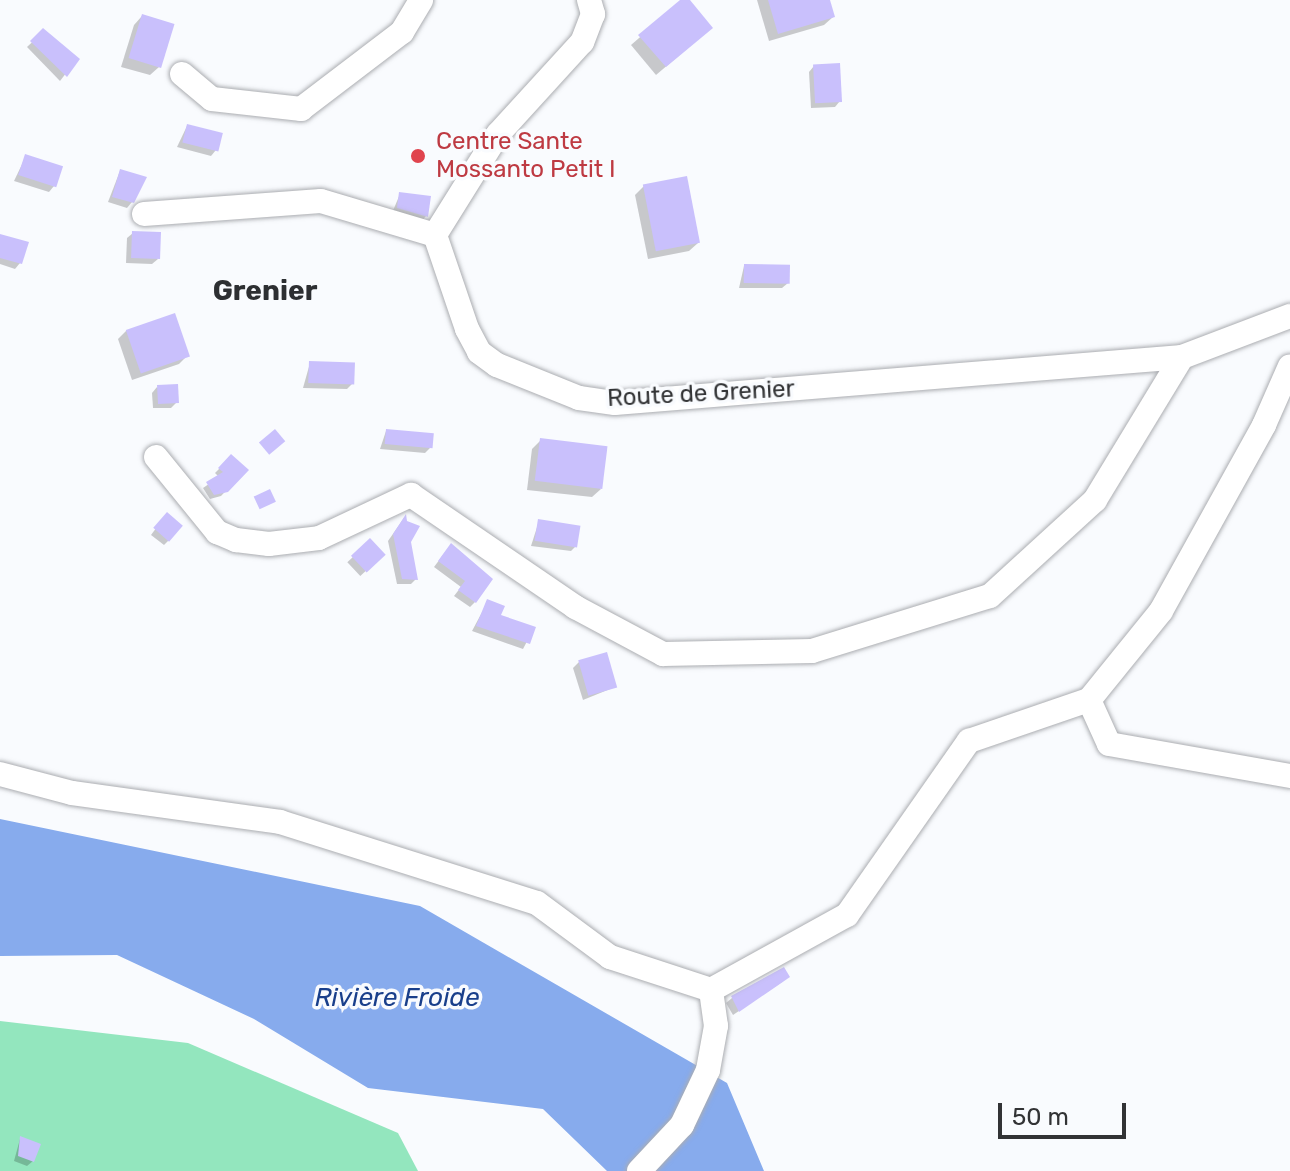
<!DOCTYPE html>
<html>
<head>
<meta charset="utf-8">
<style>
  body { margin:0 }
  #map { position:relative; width:1290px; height:1171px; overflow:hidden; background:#f9fbfe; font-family:Rubik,sans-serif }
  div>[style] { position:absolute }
  .green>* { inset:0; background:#93e6be }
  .water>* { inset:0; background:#87abed }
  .shadow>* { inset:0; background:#0003; transform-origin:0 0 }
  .building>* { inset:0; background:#c9c0fc; transform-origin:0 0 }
  .roads { filter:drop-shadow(0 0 2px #abadb1) drop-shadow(0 0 2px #abadb1) }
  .minor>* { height:24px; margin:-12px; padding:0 12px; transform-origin:12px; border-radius:12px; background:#fff }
  .dots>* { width:22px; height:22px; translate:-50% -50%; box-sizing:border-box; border:4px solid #f9fbfe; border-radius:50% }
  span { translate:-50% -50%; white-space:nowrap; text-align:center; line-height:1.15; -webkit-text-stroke:7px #f9fbfe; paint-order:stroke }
  .health-label { font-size:24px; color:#be3a42 }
  .left { translate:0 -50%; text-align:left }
  .street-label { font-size:24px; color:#323335 }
  .water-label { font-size:26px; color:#193f8b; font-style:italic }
  .quarter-label { font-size:28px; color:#2d2f32; font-weight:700 }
  .scale { position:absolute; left:998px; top:1103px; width:128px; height:36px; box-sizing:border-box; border:4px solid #323335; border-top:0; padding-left:10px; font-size:24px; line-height:28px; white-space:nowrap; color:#323335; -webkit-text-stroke:6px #f9fbfe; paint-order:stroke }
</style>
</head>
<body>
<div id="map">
  <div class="green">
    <i style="clip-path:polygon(0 1021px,188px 1043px,398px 1133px,418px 1171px,0 1171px)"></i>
  </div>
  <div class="water">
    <i style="clip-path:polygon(0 819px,420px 906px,727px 1083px,764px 1171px,607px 1171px,543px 1109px,368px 1088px,254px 1019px,117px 955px,0 956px)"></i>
  </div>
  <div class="shadow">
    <i style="clip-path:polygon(683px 0,702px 36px,656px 75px,631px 45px)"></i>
    <i style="clip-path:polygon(757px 0,828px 0,833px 17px,824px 25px,769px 41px)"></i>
    <i style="clip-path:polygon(142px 16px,159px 67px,150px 75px,121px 67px,134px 25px)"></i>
    <i style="clip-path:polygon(44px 31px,77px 59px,60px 81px,27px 47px)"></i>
    <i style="clip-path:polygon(814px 66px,840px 101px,835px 107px,811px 108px,809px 72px)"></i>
    <i style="clip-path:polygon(187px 126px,216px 150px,211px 156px,177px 147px)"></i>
    <i style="clip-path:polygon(26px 156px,54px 186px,49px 192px,14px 181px)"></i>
    <i style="clip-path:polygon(120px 171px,132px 202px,127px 208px,108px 202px)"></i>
    <i style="clip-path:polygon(644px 186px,698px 243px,689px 251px,648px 259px,635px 195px)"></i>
    <i style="clip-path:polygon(400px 194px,426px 216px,421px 222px,392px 213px)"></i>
    <i style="clip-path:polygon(133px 233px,158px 259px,152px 264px,126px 263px,127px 238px)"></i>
    <i style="clip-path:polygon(0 236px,20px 263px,15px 269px,0 264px)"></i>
    <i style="clip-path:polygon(744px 266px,788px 283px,782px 288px,739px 288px)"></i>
    <i style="clip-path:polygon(127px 330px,187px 356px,179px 364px,132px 380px,118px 339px)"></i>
    <i style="clip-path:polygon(310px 363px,352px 384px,347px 389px,303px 388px)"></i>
    <i style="clip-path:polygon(157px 387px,177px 402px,171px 408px,153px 408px,152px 393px)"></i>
    <i style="clip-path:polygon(386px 431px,431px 447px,425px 453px,380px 449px)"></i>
    <i style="clip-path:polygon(541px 440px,601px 489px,592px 497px,527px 490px,532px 449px)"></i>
    <i style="clip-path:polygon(231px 457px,246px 470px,221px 496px,210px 499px,203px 488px,219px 477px,215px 473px)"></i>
    <i style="clip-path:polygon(404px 518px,416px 579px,411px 584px,397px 584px,388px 541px)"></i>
    <i style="clip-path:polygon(162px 520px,169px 540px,164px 545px,151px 535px)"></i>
    <i style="clip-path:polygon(539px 521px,576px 546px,571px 551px,531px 546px)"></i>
    <i style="left:370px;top:541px;width:19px;height:31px;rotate:47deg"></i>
    <i style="clip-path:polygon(446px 551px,462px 560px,475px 602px,470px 607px,454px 596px,461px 587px,434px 567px)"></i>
    <i style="clip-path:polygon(488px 601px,499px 616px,534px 628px,523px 649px,472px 631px)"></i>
    <i style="clip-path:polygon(579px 662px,615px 687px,583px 700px,573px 668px)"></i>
    <i style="clip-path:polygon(783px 970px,782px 982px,733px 1015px,726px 1003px,732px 998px)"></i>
    <i style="clip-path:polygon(20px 1139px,33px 1161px,27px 1166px,14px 1161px)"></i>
  </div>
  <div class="building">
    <i style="clip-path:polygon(680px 0,690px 0,713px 28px,666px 67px,638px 35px)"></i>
    <i style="clip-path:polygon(768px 0,830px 0,835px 17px,778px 34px)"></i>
    <i style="left:142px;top:14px;width:34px;height:46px;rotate:17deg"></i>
    <i style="clip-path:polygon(43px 28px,80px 59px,67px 77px,30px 41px)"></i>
    <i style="left:840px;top:63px;width:39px;height:27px;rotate:87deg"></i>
    <i style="left:187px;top:124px;width:37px;height:19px;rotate:14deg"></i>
    <i style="left:25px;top:154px;width:40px;height:22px;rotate:18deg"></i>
    <i style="clip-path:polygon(120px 169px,147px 177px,134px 203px,112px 197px)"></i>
    <i style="left:687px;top:176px;width:68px;height:45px;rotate:79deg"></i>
    <i style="clip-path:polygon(399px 192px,431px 196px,428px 217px,397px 208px)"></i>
    <i style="left:132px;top:231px;width:29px;height:27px;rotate:2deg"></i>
    <i style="clip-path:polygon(0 234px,29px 242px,22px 264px,0 258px)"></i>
    <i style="left:744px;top:264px;width:46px;height:19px;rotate:1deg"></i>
    <i style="left:175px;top:313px;width:46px;height:52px;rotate:71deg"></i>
    <i style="left:309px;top:361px;width:46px;height:22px;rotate:2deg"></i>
    <i style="left:178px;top:384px;width:19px;height:21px;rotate:87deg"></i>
    <i style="left:275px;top:429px;width:16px;height:21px;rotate:50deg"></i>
    <i style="left:386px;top:429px;width:48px;height:15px;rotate:5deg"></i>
    <i style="left:540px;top:438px;width:68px;height:43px;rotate:7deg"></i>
    <i style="clip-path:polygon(231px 454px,249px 470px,228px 492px,214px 495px,206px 482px,223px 472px,218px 468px)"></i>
    <i style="left:270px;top:489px;width:14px;height:18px;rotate:65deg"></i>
    <i style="left:167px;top:512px;width:21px;height:21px;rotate:41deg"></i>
    <i style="clip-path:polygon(406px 514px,407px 521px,420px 526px,411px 542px,418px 580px,402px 579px,393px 534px)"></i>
    <i style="left:538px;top:519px;width:43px;height:22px;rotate:9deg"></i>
    <i style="left:370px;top:538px;width:23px;height:26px;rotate:47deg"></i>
    <i style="clip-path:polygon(451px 543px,493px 579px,476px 603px,458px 590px,465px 581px,438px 561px)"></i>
    <i style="clip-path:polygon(487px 599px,505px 606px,501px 615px,536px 627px,530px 644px,476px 626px)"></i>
    <i style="left:607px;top:652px;width:37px;height:30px;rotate:74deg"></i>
    <i style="clip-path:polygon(784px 967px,790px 977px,739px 1012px,731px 996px)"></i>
    <i style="clip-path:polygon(20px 1136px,41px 1144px,34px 1162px,18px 1156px)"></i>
  </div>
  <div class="roads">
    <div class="minor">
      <i style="left:589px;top:0;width:15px;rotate:74deg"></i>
      <i style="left:593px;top:14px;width:30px;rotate:111deg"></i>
      <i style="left:582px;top:42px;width:125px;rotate:132.4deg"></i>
      <i style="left:498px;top:134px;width:119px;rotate:122deg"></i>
      <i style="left:435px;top:235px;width:99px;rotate:71.2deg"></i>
      <i style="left:467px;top:329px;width:26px;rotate:62deg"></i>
      <i style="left:479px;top:352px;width:22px;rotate:36deg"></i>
      <i style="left:497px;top:365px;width:88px;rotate:21.9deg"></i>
      <i style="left:579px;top:398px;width:36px;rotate:8deg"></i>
      <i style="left:615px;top:403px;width:569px;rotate:-4.64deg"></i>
      <i style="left:1182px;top:357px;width:116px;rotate:-20.8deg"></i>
      <i style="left:182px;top:74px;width:39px;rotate:40deg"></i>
      <i style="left:212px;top:99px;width:90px;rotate:6.4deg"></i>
      <i style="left:301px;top:109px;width:127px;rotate:-37.3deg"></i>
      <i style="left:402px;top:32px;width:37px;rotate:-59deg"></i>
      <i style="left:144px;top:214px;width:177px;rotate:-4.2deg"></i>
      <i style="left:321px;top:201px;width:119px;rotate:16.6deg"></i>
      <i style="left:156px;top:457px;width:97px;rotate:50.9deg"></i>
      <i style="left:217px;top:532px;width:21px;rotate:23deg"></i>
      <i style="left:236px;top:540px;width:33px;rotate:7deg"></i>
      <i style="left:269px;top:544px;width:50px;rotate:-6.8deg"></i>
      <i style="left:319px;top:538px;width:102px;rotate:-25.1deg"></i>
      <i style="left:411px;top:495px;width:199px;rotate:34.3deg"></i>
      <i style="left:575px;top:607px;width:100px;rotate:28.1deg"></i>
      <i style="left:663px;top:654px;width:149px;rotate:-1.2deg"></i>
      <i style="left:812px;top:651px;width:186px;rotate:-17.2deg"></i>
      <i style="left:990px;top:596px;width:142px;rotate:-42.4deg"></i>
      <i style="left:1095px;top:500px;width:167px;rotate:-58.7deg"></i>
      <i style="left:1089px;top:700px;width:48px;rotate:65.6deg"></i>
      <i style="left:1109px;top:744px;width:184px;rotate:10deg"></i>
      <i style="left:0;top:774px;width:74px;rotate:14.8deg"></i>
      <i style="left:72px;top:793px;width:210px;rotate:7.9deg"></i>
      <i style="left:280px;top:822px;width:269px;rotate:17.5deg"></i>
      <i style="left:537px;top:903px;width:91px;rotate:36.5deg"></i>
      <i style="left:610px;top:957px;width:106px;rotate:18.1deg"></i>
      <i style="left:639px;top:1171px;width:63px;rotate:-46.9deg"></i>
      <i style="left:682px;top:1125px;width:61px;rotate:-64.7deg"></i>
      <i style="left:708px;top:1070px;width:45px;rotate:-79.7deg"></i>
      <i style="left:716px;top:1026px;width:36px;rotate:-98deg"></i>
      <i style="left:711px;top:990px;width:155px;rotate:-28.9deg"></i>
      <i style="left:847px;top:915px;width:213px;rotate:-55deg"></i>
      <i style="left:969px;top:741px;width:127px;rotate:-18.9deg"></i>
      <i style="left:1089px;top:700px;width:114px;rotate:-51deg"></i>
      <i style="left:1161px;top:611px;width:213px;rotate:-61deg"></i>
      <i style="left:1264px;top:425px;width:64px;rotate:-66.2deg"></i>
    </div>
  </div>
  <div class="dots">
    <i style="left:418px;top:156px;background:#e0444e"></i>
  </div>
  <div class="health-label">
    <span class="left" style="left:436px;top:156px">Centre Sante<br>Mossanto Petit I</span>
  </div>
  <div class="street-label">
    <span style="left:701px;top:394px;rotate:-3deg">Route de Grenier</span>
  </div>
  <div class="water-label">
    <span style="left:397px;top:998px">Rivière Froide</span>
  </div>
  <div class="quarter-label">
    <span style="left:265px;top:291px">Grenier</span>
  </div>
  <div class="scale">50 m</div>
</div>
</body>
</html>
